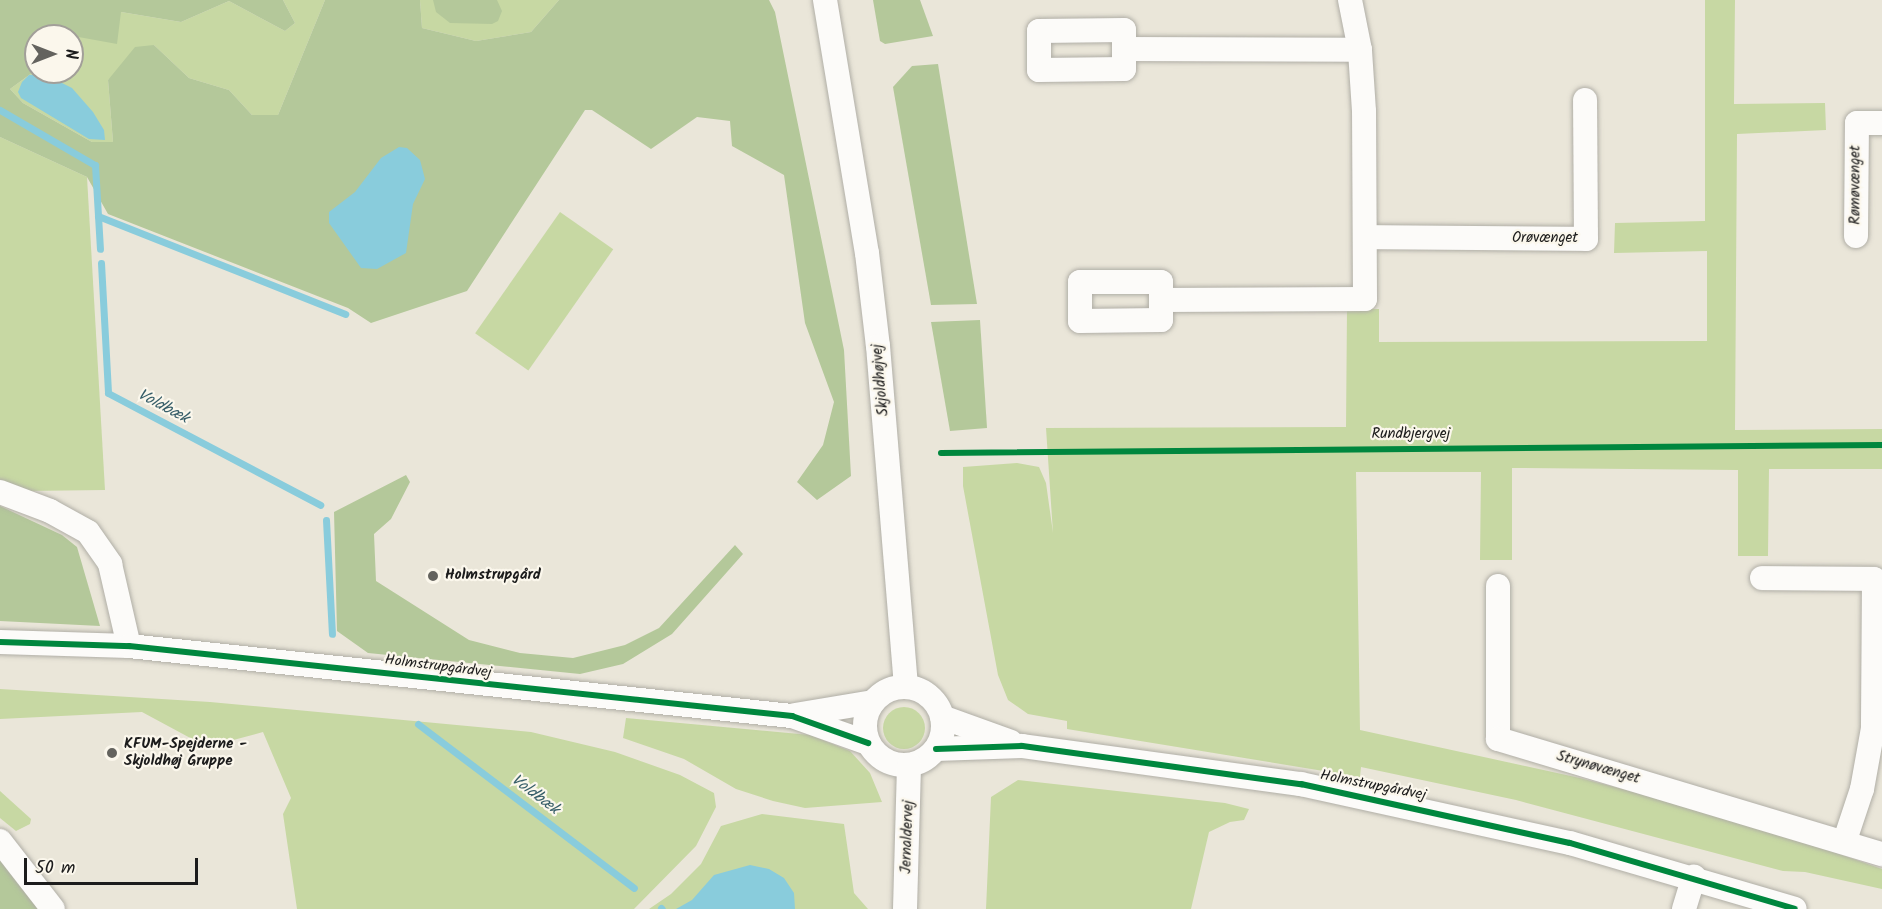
<!DOCTYPE html>
<html>
<head>
<meta charset="utf-8">
<style>
  body { margin:0 }
  #map { position:relative; width:1882px; height:909px; overflow:hidden; background:#eae6d9; font-family:Kalam,sans-serif }
  div>[style] { position:absolute }
  .green>* { inset:0; background:#c7d8a3; transform-origin:0 0 }
  .round { border-radius:50% }
  .forest>* { inset:0; background:#b4c89a }
  .water>* { inset:0; background:#89ccdc }
  .stream>* { height:7px; margin:-3.5px; padding:0 3.5px; transform-origin:3.5px; border-radius:3.5px; background:#89ccdc }
  .roads { filter:drop-shadow(0 0 2px #b0aea6) drop-shadow(0 0 2px #b0aea6) }
  .minor>* { height:24px; margin:-12px; padding:0 12px; transform-origin:12px; border-radius:12px; background:#fcfbf9 }
  .minor>.ring { margin:-12px; padding:0; box-sizing:content-box; background:none; border:24px solid #fcfbf9; border-radius:50% }
  .cycleway>* { height:6px; margin:-3px; padding:0 3px; transform-origin:3px; border-radius:3px; background:#00873e }
  .dots>* { width:16px; height:16px; translate:-50% -50%; box-sizing:border-box; border:3px solid #fbf7ec; border-radius:50% }
  span { translate:-50% -50%; white-space:nowrap; text-align:center; line-height:1.15; -webkit-text-stroke:4.5px #fbf7ec; paint-order:stroke }
  .street-label { font-size:15px; color:#1c1c1c }
  .poi-label { font-size:15px; color:#1c1c1c; font-weight:700 }
  .left { translate:0 -50%; text-align:left }
  .water-label { font-size:16px; color:#375e69; font-style:italic }
  .north { position:absolute; left:24px; top:24px; width:60px; height:60px; box-sizing:border-box; background:#fbf7ec; border:2px solid #a29f99; border-radius:50%; rotate:90deg; font-size:16px; font-weight:700; line-height:24px; text-align:center; color:#1c1c1c }
  .north::after { content:''; display:block; margin:auto; width:21px; height:27px; background:#64635e; clip-path:polygon(50% 0,100% 100%,50% 72%,0 100%) }
  .scale { position:absolute; left:24px; top:858px; width:174px; height:27px; box-sizing:border-box; border:3px solid #1c1c1c; border-top:0; padding-left:8px; font-size:18px; line-height:21px; white-space:nowrap; color:#1c1c1c; -webkit-text-stroke:4px #fbf7ec; paint-order:stroke }
</style>
</head>
<body>
<div id="map">
  <div class="green">
    <i style="clip-path:polygon(283px 0,325px 0,278px 115px,252px 115px,229px 90px,189px 78px,154px 45px,108px 80px,113px 142px,92px 142px,23px 103px,10px 89px,36px 70px,72px 72px,72px 37px,121px 12px,181px 22px,229px 1px,285px 31px,295px 23px)"></i>
    <i style="clip-path:polygon(420px 0,559px 0,531px 32px,476px 41px,422px 28px)"></i>
    <i style="clip-path:polygon(1705px 0,1735px 0,1734px 104px,1825px 103px,1826px 130px,1737px 134px,1735px 430px,1882px 429px,1882px 469px,1769px 469px,1768px 556px,1738px 556px,1738px 470px,1512px 468px,1512px 560px,1480px 560px,1481px 472px,1356px 472px,1360px 730px,1580px 778px,1748px 822px,1882px 869px,1882px 889px,1805px 872px,1783px 871px,1516px 800px,1361px 767px,1360px 777px,1067px 729px,1067px 721px,1028px 714px,1008px 700px,998px 675px,963px 486px,963px 467px,1017px 463px,1039px 467px,1046px 483px,1053px 533px,1046px 428px,1346px 427px,1347px 309px,1379px 309px,1379px 342px,1707px 341px,1707px 251px,1614px 253px,1615px 223px,1705px 221px)"></i>
    <i style="clip-path:polygon(0 137px,87px 177px,105px 490px,24px 491px,0 481px)"></i>
    <i style="left:560px;top:212px;width:65px;height:148px;rotate:35deg"></i>
    <i style="clip-path:polygon(0 689px,210px 702px,531px 732px,615px 752px,680px 775px,714px 793px,716px 807px,696px 846px,634px 909px,297px 909px,283px 814px,291px 798px,263px 732px,207px 747px,142px 712px,0 719px)"></i>
    <i class="round" style="left:883px;top:707px;width:42px;height:42px"></i>
    <i style="clip-path:polygon(626px 718px,810px 735px,850px 751px,870px 773px,882px 802px,805px 808px,773px 801px,736px 789px,684px 759px,623px 738px)"></i>
    <i style="clip-path:polygon(1018px 780px,1225px 803px,1249px 809px,1244px 820px,1230px 822px,1209px 832px,1191px 909px,986px 909px,991px 797px)"></i>
    <i style="clip-path:polygon(0 791px,31px 819px,30px 824px,16px 831px,0 818px)"></i>
    <i style="clip-path:polygon(762px 814px,844px 824px,854px 893px,868px 909px,649px 909px,671px 894px,701px 864px,721px 826px)"></i>
  </div>
  <div class="forest">
    <i style="clip-path:polygon(0 0,283px 0,295px 23px,285px 31px,229px 1px,181px 22px,121px 12px,117px 44px,73px 36px,36px 36px,36px 70px,10px 89px,23px 103px,92px 142px,113px 142px,108px 80px,135px 47px,154px 45px,189px 78px,229px 90px,252px 115px,278px 115px,325px 0,420px 0,422px 28px,476px 41px,531px 32px,559px 0,769px 0,775px 12px,844px 350px,851px 476px,817px 500px,797px 482px,823px 445px,834px 402px,805px 323px,784px 175px,732px 146px,730px 121px,697px 117px,651px 149px,592px 110px,585px 110px,467px 291px,371px 323px,348px 308px,108px 214px,87px 177px,0 137px)"></i>
    <i style="clip-path:polygon(433px 0,497px 0,502px 11px,498px 21px,492px 24px,450px 23px,436px 12px)"></i>
    <i style="clip-path:polygon(873px 0,920px 0,933px 36px,885px 44px,880px 41px)"></i>
    <i style="clip-path:polygon(938px 64px,977px 304px,931px 305px,893px 87px,912px 66px)"></i>
    <i style="clip-path:polygon(980px 320px,987px 428px,950px 431px,931px 322px)"></i>
    <i style="clip-path:polygon(406px 475px,410px 482px,391px 519px,374px 534px,376px 581px,469px 640px,520px 653px,573px 658px,625px 645px,659px 628px,735px 545px,743px 554px,672px 634px,623px 664px,580px 674px,368px 653px,337px 631px,334px 512px)"></i>
    <i style="clip-path:polygon(0 506px,62px 535px,77px 547px,100px 626px,0 621px)"></i>
    <i style="clip-path:polygon(0 859px,38px 909px,0 909px)"></i>
  </div>
  <div class="water">
    <i style="clip-path:polygon(44px 74px,72px 88px,93px 112px,104px 130px,105px 140px,89px 139px,21px 98px,18px 92px,22px 82px,29px 75px)"></i>
    <i style="clip-path:polygon(399px 147px,407px 148px,420px 160px,425px 179px,413px 204px,406px 253px,377px 269px,361px 268px,329px 223px,329px 212px,355px 192px,381px 158px)"></i>
    <i style="clip-path:polygon(750px 865px,769px 869px,784px 878px,794px 893px,795px 909px,676px 909px,692px 900px,714px 875px)"></i>
  </div>
  <div class="stream">
    <i style="left:0;top:110px;width:110px;rotate:30.1deg"></i>
    <i style="left:95px;top:165px;width:84px;rotate:86.6deg"></i>
    <i style="left:98px;top:216px;width:266px;rotate:21.6deg"></i>
    <i style="left:101px;top:263px;width:130px;rotate:86.9deg"></i>
    <i style="left:108px;top:393px;width:240px;rotate:27.8deg"></i>
    <i style="left:326px;top:520px;width:114px;rotate:87deg"></i>
    <i style="left:418px;top:724px;width:271px;rotate:37.2deg"></i>
    <i style="left:661px;top:908px;width:1px;rotate:45deg"></i>
  </div>
  <div class="roads">
    <div class="minor">
      <i style="left:825px;top:0;width:256px;rotate:80.6deg"></i>
      <i style="left:867px;top:253px;width:94px;rotate:83.3deg"></i>
      <i style="left:878px;top:346px;width:342px;rotate:85.3deg"></i>
      <i style="left:1124px;top:49px;width:20px;rotate:90deg"></i>
      <i style="left:1124px;top:69px;width:85px;rotate:179.3deg"></i>
      <i style="left:1039px;top:70px;width:39px;rotate:-90deg"></i>
      <i style="left:1039px;top:31px;width:85px;rotate:-0.7deg"></i>
      <i style="left:1124px;top:30px;width:19px;rotate:90deg"></i>
      <i style="left:1124px;top:49px;width:236px;rotate:0.2deg"></i>
      <i style="left:1856px;top:236px;width:113px;rotate:-89.5deg"></i>
      <i style="left:1857px;top:123px;width:25px"></i>
      <i style="left:1365px;top:237px;width:221px;rotate:0.5deg"></i>
      <i style="left:1586px;top:239px;width:139px;rotate:-90.4deg"></i>
      <i style="left:1161px;top:300px;width:20px;rotate:90deg"></i>
      <i style="left:1161px;top:320px;width:81px;rotate:179.3deg"></i>
      <i style="left:1080px;top:321px;width:39px;rotate:-90deg"></i>
      <i style="left:1080px;top:282px;width:81px"></i>
      <i style="left:1161px;top:282px;width:18px;rotate:90deg"></i>
      <i style="left:1161px;top:300px;width:204px;rotate:-0.3deg"></i>
      <i style="left:1365px;top:299px;width:188px;rotate:-90.3deg"></i>
      <i style="left:1364px;top:111px;width:61px;rotate:-93.8deg"></i>
      <i style="left:1360px;top:50px;width:51px;rotate:-101.3deg"></i>
      <i style="left:0;top:492px;width:53px;rotate:20.8deg"></i>
      <i style="left:50px;top:511px;width:43px;rotate:28.9deg"></i>
      <i style="left:88px;top:532px;width:39px;rotate:55deg"></i>
      <i style="left:110px;top:564px;width:84px;rotate:77deg"></i>
      <i style="left:1762px;top:578px;width:112px;rotate:0.5deg"></i>
      <i style="left:1874px;top:579px;width:149px;rotate:90.4deg"></i>
      <i style="left:1873px;top:728px;width:62px;rotate:100.2deg"></i>
      <i style="left:1862px;top:789px;width:54px;rotate:108.4deg"></i>
      <i style="left:1498px;top:586px;width:153px;rotate:90deg"></i>
      <i style="left:1498px;top:739px;width:401px;rotate:16.7deg"></i>
      <i style="left:0;top:642px;width:129px;rotate:1.8deg"></i>
      <i style="left:129px;top:646px;width:667px;rotate:6.03deg"></i>
      <i style="left:792px;top:716px;width:81px;rotate:19.6deg"></i>
      <i class="ring" style="left:865px;top:687px;width:54px;height:54px"></i>
      <i style="left:795px;top:715px;width:79px;rotate:-9.5deg"></i>
      <i style="left:942px;top:717px;width:73px;rotate:19.9deg"></i>
      <i style="left:936px;top:749px;width:86px;rotate:-2deg"></i>
      <i style="left:1022px;top:746px;width:282px;rotate:7.8deg"></i>
      <i style="left:1301px;top:784px;width:275px;rotate:12.4deg"></i>
      <i style="left:1570px;top:843px;width:234px;rotate:16.3deg"></i>
      <i style="left:0;top:841px;width:86px;rotate:52.1deg"></i>
      <i style="left:905px;top:909px;width:144px;rotate:-88.4deg"></i>
      <i style="left:1684px;top:909px;width:34px;rotate:-73deg"></i>
    </div>
  </div>
  <div class="cycleway">
    <i style="left:941px;top:453px;width:941px;rotate:-0.49deg"></i>
    <i style="left:0;top:642px;width:129px;rotate:1.8deg"></i>
    <i style="left:129px;top:646px;width:667px;rotate:6.03deg"></i>
    <i style="left:792px;top:716px;width:81px;rotate:19.6deg"></i>
    <i style="left:936px;top:749px;width:86px;rotate:-2deg"></i>
    <i style="left:1022px;top:746px;width:282px;rotate:7.8deg"></i>
    <i style="left:1301px;top:784px;width:275px;rotate:12.4deg"></i>
    <i style="left:1570px;top:843px;width:234px;rotate:16.3deg"></i>
  </div>
  <div class="dots">
    <i style="left:433px;top:576px;background:#64635e"></i>
    <i style="left:112px;top:753px;background:#64635e"></i>
  </div>
  <div class="street-label">
    <span style="left:1856px;top:185px;rotate:-90deg">Rømøvænget</span>
    <span style="left:1545px;top:239px">Orøvænget</span>
    <span style="left:881px;top:380px;rotate:-95deg">Skjoldhøjvej</span>
    <span style="left:1411px;top:435px">Rundbjergvej</span>
    <span style="left:438px;top:667px;rotate:7deg">Holmstrupgårdvej</span>
    <span style="left:1598px;top:768px;rotate:16deg">Strynøvænget</span>
    <span style="left:1373px;top:786px;rotate:11deg">Holmstrupgårdvej</span>
    <span style="left:908px;top:837px;rotate:-88deg">Jernaldervej</span>
  </div>
  <div class="poi-label">
    <span class="left" style="left:445px;top:576px">Holmstrupgård</span>
    <span class="left" style="left:124px;top:753px">KFUM-Spejderne -<br>Skjoldhøj Gruppe</span>
  </div>
  <div class="water-label">
    <span style="left:163px;top:407px;rotate:28deg">Voldbæk</span>
    <span style="left:535px;top:795px;rotate:37deg">Voldbæk</span>
  </div>
  <div class="north">N</div>
  <div class="scale">50 m</div>
</div>
</body>
</html>
